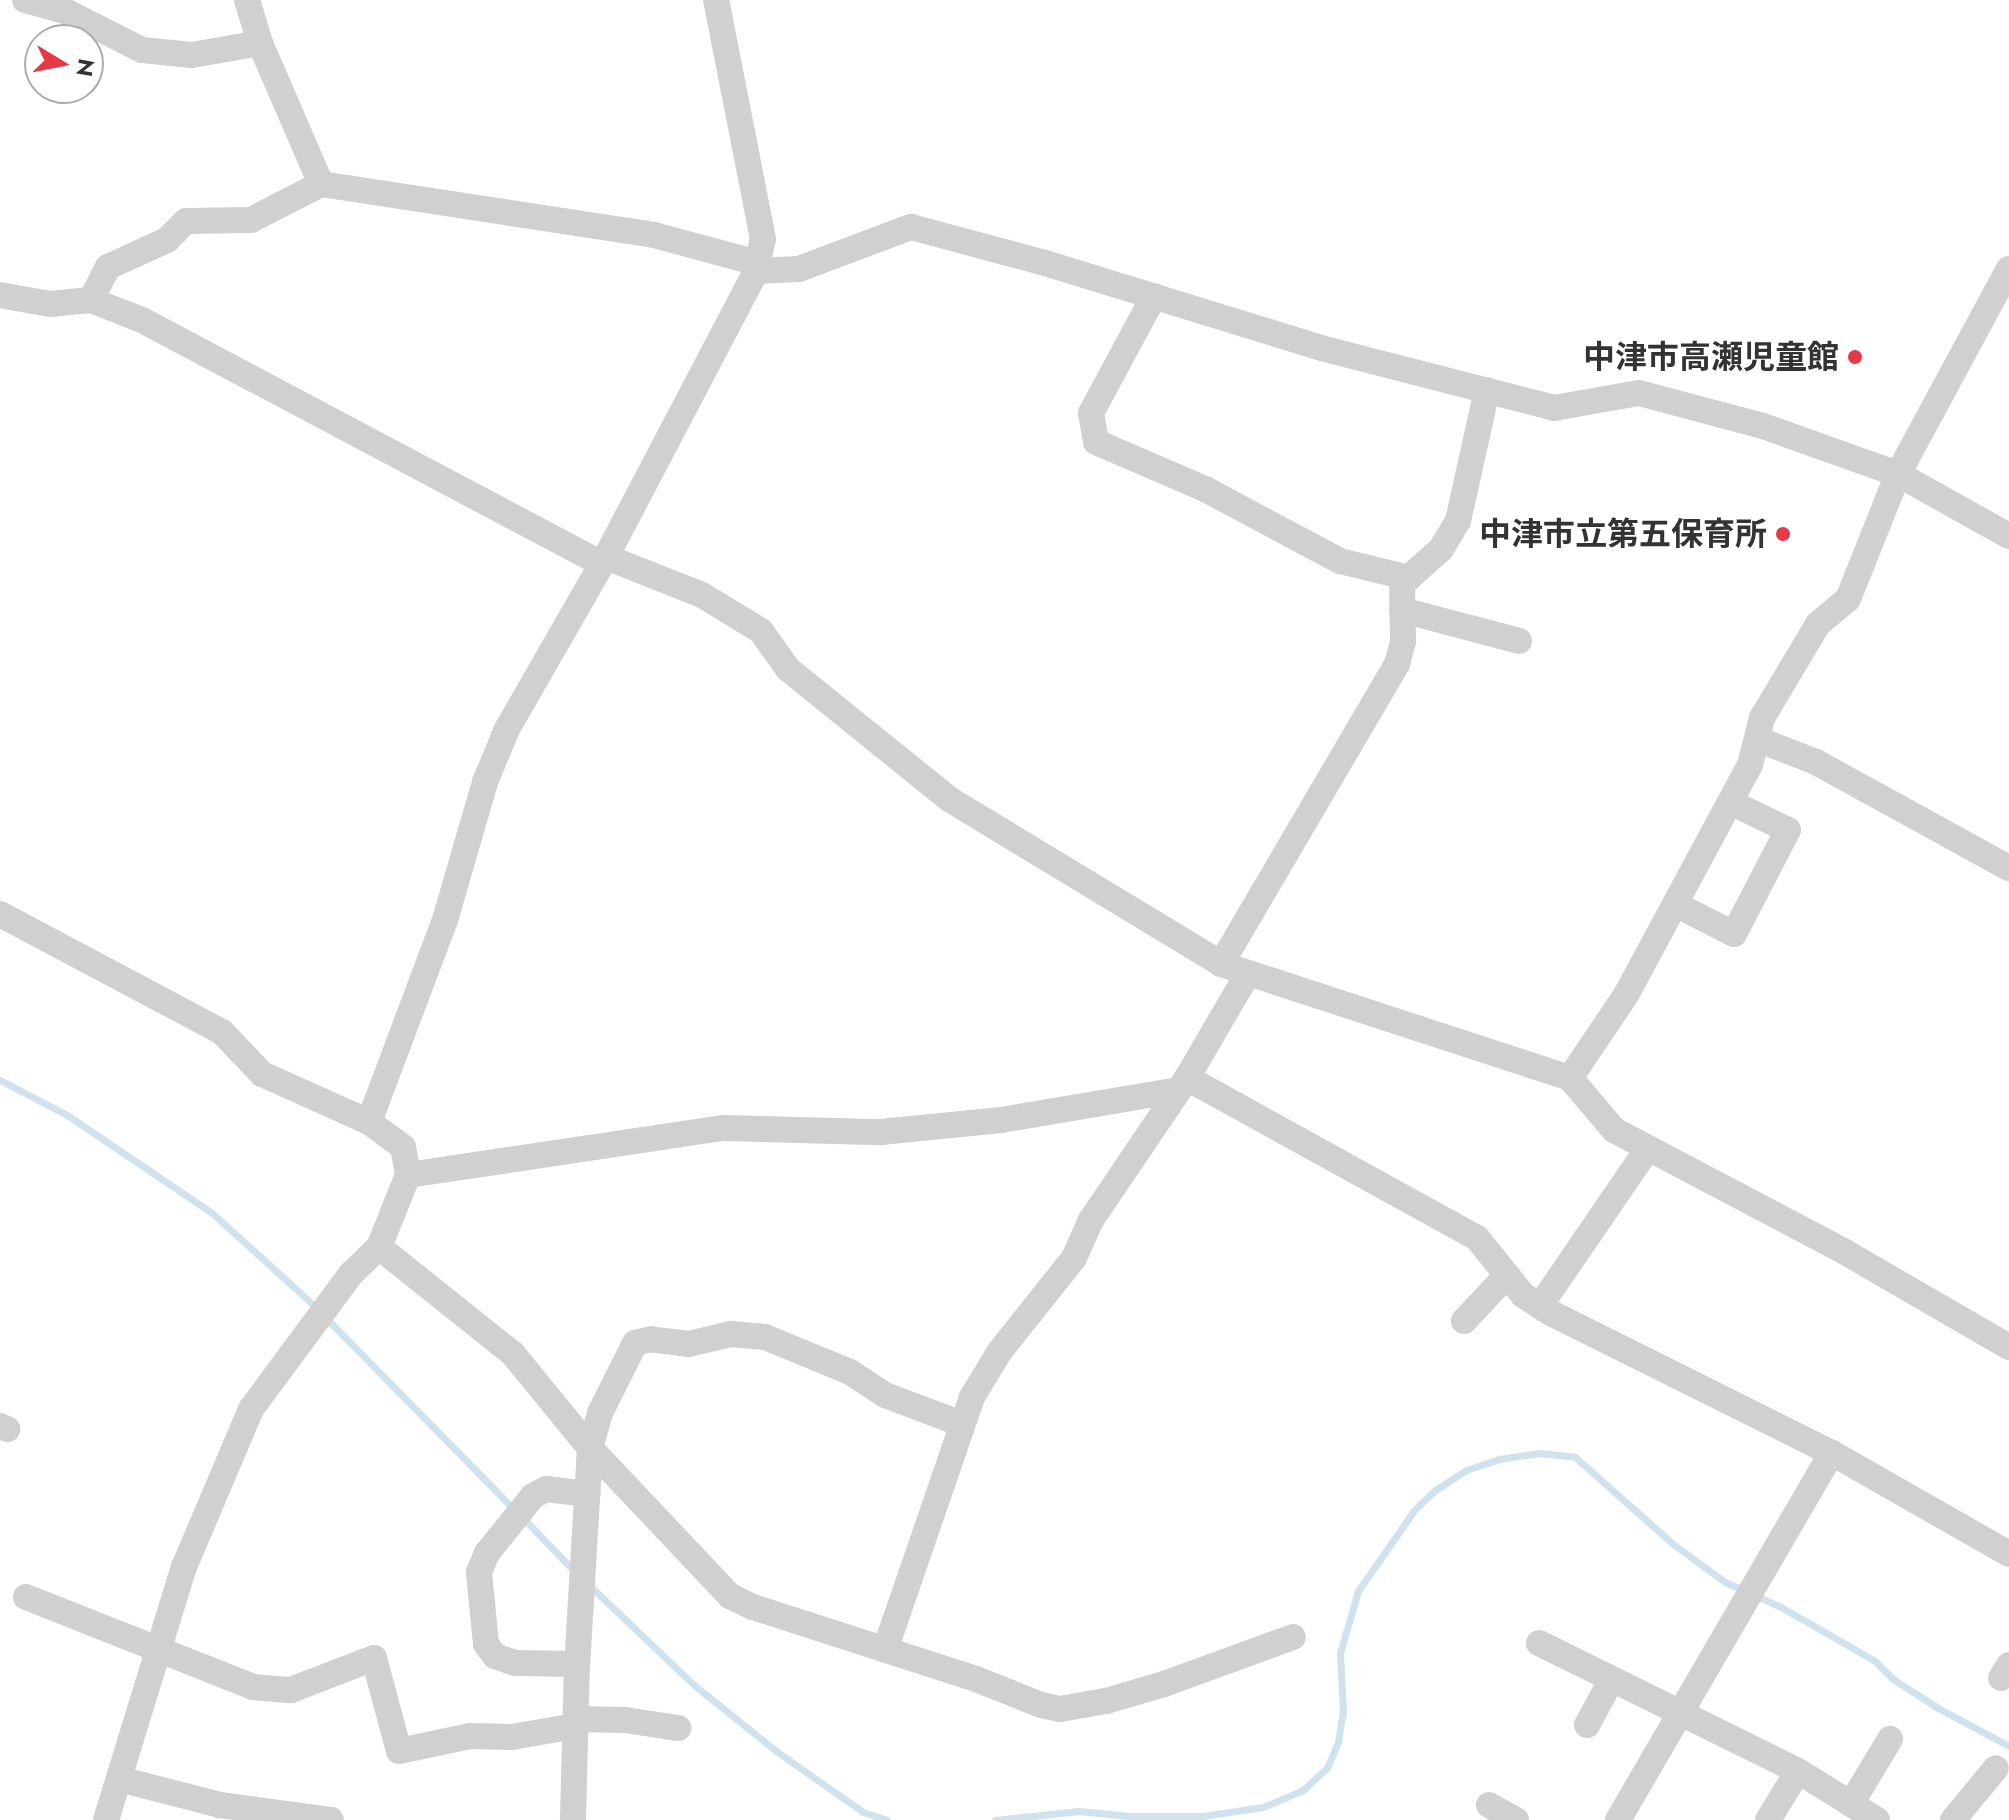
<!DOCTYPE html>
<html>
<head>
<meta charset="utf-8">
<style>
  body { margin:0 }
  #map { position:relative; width:2009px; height:1820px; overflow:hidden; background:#fff; font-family:Jost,"Noto Sans JP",sans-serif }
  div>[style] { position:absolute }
  .stream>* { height:7px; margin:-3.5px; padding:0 3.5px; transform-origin:3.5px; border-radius:3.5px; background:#cfe2ee }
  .minor>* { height:26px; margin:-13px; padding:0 13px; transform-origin:13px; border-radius:13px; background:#d0d0d0 }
  .dots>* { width:22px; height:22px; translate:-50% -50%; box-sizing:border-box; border:4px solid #fff; border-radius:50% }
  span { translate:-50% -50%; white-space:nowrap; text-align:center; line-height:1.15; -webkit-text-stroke:8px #fff; paint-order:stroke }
  .poi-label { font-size:32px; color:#333; font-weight:700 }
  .right { translate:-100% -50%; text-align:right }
  .north { position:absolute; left:24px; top:24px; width:80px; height:80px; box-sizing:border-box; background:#fff; border:2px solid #adadad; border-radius:50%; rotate:100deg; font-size:22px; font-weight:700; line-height:32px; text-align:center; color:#333 }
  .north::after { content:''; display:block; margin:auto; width:28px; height:36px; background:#e63946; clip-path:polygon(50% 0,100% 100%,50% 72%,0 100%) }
</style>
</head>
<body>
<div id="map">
  <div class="stream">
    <i style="left:0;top:1080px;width:76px;rotate:27.6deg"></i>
    <i style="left:67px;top:1115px;width:174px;rotate:34deg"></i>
    <i style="left:211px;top:1212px;width:144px;rotate:42.2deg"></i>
    <i style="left:326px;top:1318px;width:268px;rotate:45.5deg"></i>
    <i style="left:523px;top:1518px;width:75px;rotate:46.1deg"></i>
    <i style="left:590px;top:1586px;width:144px;rotate:43.6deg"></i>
    <i style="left:694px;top:1685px;width:105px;rotate:38.8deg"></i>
    <i style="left:776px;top:1751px;width:106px;rotate:35deg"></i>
    <i style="left:863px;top:1812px;width:25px;rotate:18deg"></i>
    <i style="left:995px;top:1820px;width:84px;rotate:-6.1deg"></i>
    <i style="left:1079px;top:1811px;width:51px;rotate:5.6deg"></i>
    <i style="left:1130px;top:1816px;width:72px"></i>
    <i style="left:1202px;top:1816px;width:62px;rotate:-8.4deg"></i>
    <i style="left:1263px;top:1807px;width:43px;rotate:-23deg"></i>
    <i style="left:1303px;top:1790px;width:33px;rotate:-43deg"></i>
    <i style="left:1327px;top:1768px;width:28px;rotate:-67deg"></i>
    <i style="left:1338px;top:1742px;width:30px;rotate:-81deg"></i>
    <i style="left:1343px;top:1712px;width:59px;rotate:-92.9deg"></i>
    <i style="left:1340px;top:1653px;width:65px;rotate:-73.8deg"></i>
    <i style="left:1358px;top:1591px;width:100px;rotate:-55.2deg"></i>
    <i style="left:1415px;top:1509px;width:26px;rotate:-43deg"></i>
    <i style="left:1434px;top:1491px;width:38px;rotate:-33deg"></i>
    <i style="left:1466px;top:1470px;width:35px;rotate:-18deg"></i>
    <i style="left:1499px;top:1459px;width:40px;rotate:-8.5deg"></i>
    <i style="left:1539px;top:1453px;width:36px;rotate:6deg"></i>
    <i style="left:1575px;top:1457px;width:131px;rotate:41.6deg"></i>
    <i style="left:1673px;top:1544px;width:64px;rotate:36.2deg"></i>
    <i style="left:1725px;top:1582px;width:61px;rotate:24.1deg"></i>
    <i style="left:1781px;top:1607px;width:108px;rotate:29.9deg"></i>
    <i style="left:1875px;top:1661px;width:25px;rotate:45deg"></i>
    <i style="left:1893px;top:1679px;width:54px;rotate:32.8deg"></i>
    <i style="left:1938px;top:1708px;width:81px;rotate:28.2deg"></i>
  </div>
  <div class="minor">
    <i style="left:25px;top:0;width:41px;rotate:15.4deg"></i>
    <i style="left:65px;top:11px;width:86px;rotate:26.9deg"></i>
    <i style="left:142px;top:50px;width:50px;rotate:5.7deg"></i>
    <i style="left:192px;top:55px;width:69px;rotate:-10deg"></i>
    <i style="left:247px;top:0;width:45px;rotate:73.2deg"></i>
    <i style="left:260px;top:43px;width:154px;rotate:66.6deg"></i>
    <i style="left:756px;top:271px;width:43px;rotate:-2.7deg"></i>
    <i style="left:799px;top:269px;width:120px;rotate:-20.6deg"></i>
    <i style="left:911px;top:227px;width:136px;rotate:15deg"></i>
    <i style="left:1042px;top:262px;width:292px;rotate:17.1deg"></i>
    <i style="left:1321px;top:348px;width:241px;rotate:14.4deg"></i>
    <i style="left:1554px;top:408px;width:86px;rotate:-10deg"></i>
    <i style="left:1639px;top:393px;width:128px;rotate:14.9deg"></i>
    <i style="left:1763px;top:426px;width:143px;rotate:19.6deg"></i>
    <i style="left:1898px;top:474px;width:127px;rotate:29.2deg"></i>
    <i style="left:0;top:295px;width:51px;rotate:10.2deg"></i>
    <i style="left:50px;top:304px;width:41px;rotate:-5.6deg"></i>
    <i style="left:91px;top:300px;width:55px;rotate:21.4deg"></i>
    <i style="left:142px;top:320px;width:521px;rotate:27.94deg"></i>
    <i style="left:1154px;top:296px;width:133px;rotate:118.3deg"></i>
    <i style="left:1091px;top:413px;width:29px;rotate:80deg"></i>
    <i style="left:1096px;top:442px;width:119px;rotate:23.3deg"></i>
    <i style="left:1205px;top:489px;width:153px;rotate:28.1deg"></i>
    <i style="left:1340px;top:561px;width:71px;rotate:13.8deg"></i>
    <i style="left:91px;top:300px;width:37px;rotate:-63deg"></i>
    <i style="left:108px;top:267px;width:65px;rotate:-24.6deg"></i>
    <i style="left:167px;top:240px;width:27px;rotate:-45deg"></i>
    <i style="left:186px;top:221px;width:65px;rotate:-0.9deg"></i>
    <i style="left:251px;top:220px;width:79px;rotate:-27.2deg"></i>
    <i style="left:321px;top:184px;width:337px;rotate:8.7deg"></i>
    <i style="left:654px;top:235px;width:108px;rotate:15.1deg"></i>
    <i style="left:606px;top:557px;width:103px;rotate:21.6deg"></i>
    <i style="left:702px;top:595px;width:69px;rotate:31.4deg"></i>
    <i style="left:761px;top:631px;width:47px;rotate:54.6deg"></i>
    <i style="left:788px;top:669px;width:207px;rotate:38.9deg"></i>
    <i style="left:949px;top:799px;width:318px;rotate:31.2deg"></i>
    <i style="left:1221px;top:964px;width:367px;rotate:18.1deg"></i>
    <i style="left:1570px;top:1078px;width:68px;rotate:49.8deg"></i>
    <i style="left:1614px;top:1130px;width:261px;rotate:27.8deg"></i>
    <i style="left:1845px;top:1252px;width:190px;rotate:30.1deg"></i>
    <i style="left:1402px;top:610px;width:121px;rotate:14.8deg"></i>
    <i style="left:1757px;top:739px;width:63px;rotate:21.3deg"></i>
    <i style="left:1816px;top:762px;width:220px;rotate:28.8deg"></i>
    <i style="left:1675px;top:904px;width:66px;rotate:27deg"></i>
    <i style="left:1734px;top:934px;width:117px;rotate:-62.6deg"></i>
    <i style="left:1788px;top:830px;width:64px;rotate:-154.2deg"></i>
    <i style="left:0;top:914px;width:251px;rotate:28deg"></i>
    <i style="left:222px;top:1032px;width:58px;rotate:46.4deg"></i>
    <i style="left:262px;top:1074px;width:117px;rotate:24.2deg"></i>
    <i style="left:1221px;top:964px;width:348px;rotate:-59.6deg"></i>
    <i style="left:1397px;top:664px;width:24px;rotate:-75deg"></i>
    <i style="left:1403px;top:641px;width:57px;rotate:-91deg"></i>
    <i style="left:1402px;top:584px;width:52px;rotate:-41.9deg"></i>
    <i style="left:1441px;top:549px;width:33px;rotate:-59deg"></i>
    <i style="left:1458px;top:521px;width:134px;rotate:-77.5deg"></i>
    <i style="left:1187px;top:1078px;width:331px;rotate:28.9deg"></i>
    <i style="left:1477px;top:1238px;width:73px;rotate:51.1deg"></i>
    <i style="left:1523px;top:1295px;width:33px;rotate:33deg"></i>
    <i style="left:1551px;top:1313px;width:314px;rotate:26.5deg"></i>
    <i style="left:1832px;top:1453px;width:204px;rotate:29.7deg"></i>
    <i style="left:1570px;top:1078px;width:100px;rotate:-56deg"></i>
    <i style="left:1626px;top:995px;width:261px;rotate:-61.7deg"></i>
    <i style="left:1750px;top:765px;width:49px;rotate:-75.7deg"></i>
    <i style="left:1762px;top:718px;width:109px;rotate:-59.2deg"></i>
    <i style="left:1818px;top:624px;width:39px;rotate:-40deg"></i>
    <i style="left:1848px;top:599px;width:135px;rotate:-68.2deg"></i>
    <i style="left:1898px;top:474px;width:233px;rotate:-61.6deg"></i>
    <i style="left:408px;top:1175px;width:318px;rotate:-8.5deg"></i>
    <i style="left:723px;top:1128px;width:158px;rotate:1.5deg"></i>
    <i style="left:881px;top:1132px;width:121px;rotate:-5.7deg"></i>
    <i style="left:1001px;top:1120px;width:180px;rotate:-9.6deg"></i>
    <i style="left:379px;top:1247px;width:171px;rotate:38.6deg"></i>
    <i style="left:513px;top:1354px;width:122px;rotate:50.7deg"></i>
    <i style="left:590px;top:1448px;width:216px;rotate:93.4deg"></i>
    <i style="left:577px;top:1664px;width:156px;rotate:91.5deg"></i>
    <i style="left:1540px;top:1306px;width:191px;rotate:-55.6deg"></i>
    <i style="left:1464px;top:1321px;width:63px;rotate:-46.9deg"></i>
    <i style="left:962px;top:1424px;width:82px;rotate:-159.4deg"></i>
    <i style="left:885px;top:1395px;width:42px;rotate:-146.7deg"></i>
    <i style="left:850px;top:1372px;width:92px;rotate:-157.6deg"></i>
    <i style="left:765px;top:1337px;width:34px;rotate:-175deg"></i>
    <i style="left:731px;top:1334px;width:43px;rotate:166.6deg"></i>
    <i style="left:689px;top:1344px;width:38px;rotate:-173deg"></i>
    <i style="left:651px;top:1339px;width:16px;rotate:166deg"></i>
    <i style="left:635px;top:1343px;width:78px;rotate:116.6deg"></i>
    <i style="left:600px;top:1413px;width:36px;rotate:106deg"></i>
    <i style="left:590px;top:1448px;width:204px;rotate:46.6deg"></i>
    <i style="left:730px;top:1596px;width:25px;rotate:26deg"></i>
    <i style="left:753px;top:1607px;width:234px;rotate:17.9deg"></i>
    <i style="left:976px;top:1679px;width:70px;rotate:21.8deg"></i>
    <i style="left:1041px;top:1705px;width:19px;rotate:12deg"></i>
    <i style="left:1060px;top:1709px;width:47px;rotate:-9.9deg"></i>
    <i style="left:1106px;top:1701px;width:60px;rotate:-16.3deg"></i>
    <i style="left:1164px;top:1684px;width:137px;rotate:-20deg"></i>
    <i style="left:0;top:1426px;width:8px;rotate:23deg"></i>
    <i style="left:26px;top:1597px;width:244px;rotate:21.6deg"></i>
    <i style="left:253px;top:1687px;width:38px;rotate:5deg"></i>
    <i style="left:291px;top:1690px;width:89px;rotate:-21.1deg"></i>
    <i style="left:374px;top:1658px;width:96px;rotate:75deg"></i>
    <i style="left:399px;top:1751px;width:73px;rotate:-11.9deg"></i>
    <i style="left:470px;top:1736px;width:42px;rotate:1.4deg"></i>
    <i style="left:512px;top:1737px;width:64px;rotate:-9.9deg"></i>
    <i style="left:1539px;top:1643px;width:289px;rotate:26.3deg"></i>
    <i style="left:1798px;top:1771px;width:93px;rotate:31.8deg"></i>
    <i style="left:885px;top:1650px;width:268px;rotate:-71deg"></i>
    <i style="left:972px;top:1397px;width:54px;rotate:-58.7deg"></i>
    <i style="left:1000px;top:1351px;width:119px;rotate:-51.5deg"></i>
    <i style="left:1074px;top:1258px;width:42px;rotate:-65.9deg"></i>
    <i style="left:1091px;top:1220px;width:171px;rotate:-55.9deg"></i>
    <i style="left:1187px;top:1078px;width:121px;rotate:-59.8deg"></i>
    <i style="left:577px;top:1664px;width:62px;rotate:-179.1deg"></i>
    <i style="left:515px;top:1663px;width:21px;rotate:-161deg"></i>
    <i style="left:495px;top:1656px;width:15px;rotate:-127deg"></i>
    <i style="left:486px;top:1644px;width:72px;rotate:-95.6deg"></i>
    <i style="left:479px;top:1572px;width:21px;rotate:-67deg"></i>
    <i style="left:487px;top:1553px;width:73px;rotate:-51.1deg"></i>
    <i style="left:533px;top:1496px;width:15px;rotate:-28deg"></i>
    <i style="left:546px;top:1489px;width:42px;rotate:6.8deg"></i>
    <i style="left:2001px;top:1678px;width:15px;rotate:-58deg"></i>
    <i style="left:576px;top:1719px;width:49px;rotate:1.2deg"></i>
    <i style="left:625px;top:1720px;width:54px;rotate:8.6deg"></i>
    <i style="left:1587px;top:1725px;width:52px;rotate:-61.5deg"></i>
    <i style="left:119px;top:1779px;width:104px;rotate:14.4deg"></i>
    <i style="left:220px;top:1805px;width:112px;rotate:7.7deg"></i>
    <i style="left:1851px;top:1804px;width:76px;rotate:-59deg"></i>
    <i style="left:1489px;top:1805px;width:31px;rotate:29deg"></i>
    <i style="left:106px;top:1820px;width:265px;rotate:-72.9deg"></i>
    <i style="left:184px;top:1567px;width:172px;rotate:-67deg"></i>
    <i style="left:251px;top:1409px;width:168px;rotate:-53.5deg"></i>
    <i style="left:351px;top:1274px;width:39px;rotate:-44deg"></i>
    <i style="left:379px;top:1247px;width:78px;rotate:-68.1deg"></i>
    <i style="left:408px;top:1175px;width:28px;rotate:-100deg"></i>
    <i style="left:403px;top:1147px;width:42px;rotate:-143.7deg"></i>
    <i style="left:369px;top:1122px;width:216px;rotate:-69.4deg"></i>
    <i style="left:445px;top:920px;width:144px;rotate:-73.8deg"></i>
    <i style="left:485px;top:782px;width:57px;rotate:-67.5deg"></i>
    <i style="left:507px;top:729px;width:198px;rotate:-60.1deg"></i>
    <i style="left:606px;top:557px;width:323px;rotate:-62.3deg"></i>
    <i style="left:756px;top:271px;width:33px;rotate:-78deg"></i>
    <i style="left:763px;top:239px;width:244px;rotate:-101.1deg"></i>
    <i style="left:1618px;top:1820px;width:425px;rotate:-59.8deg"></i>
    <i style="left:1768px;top:1820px;width:57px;rotate:-58.5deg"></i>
    <i style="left:1953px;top:1820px;width:67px;rotate:-50.4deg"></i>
  </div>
  <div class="dots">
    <i style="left:1855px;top:357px;background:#e63946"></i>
    <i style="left:1783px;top:534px;background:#e63946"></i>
  </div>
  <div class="poi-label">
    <span class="right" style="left:1839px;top:357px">中津市高瀬児童館</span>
    <span class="right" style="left:1767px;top:534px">中津市立第五保育所</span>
  </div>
  <div class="north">N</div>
</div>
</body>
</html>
